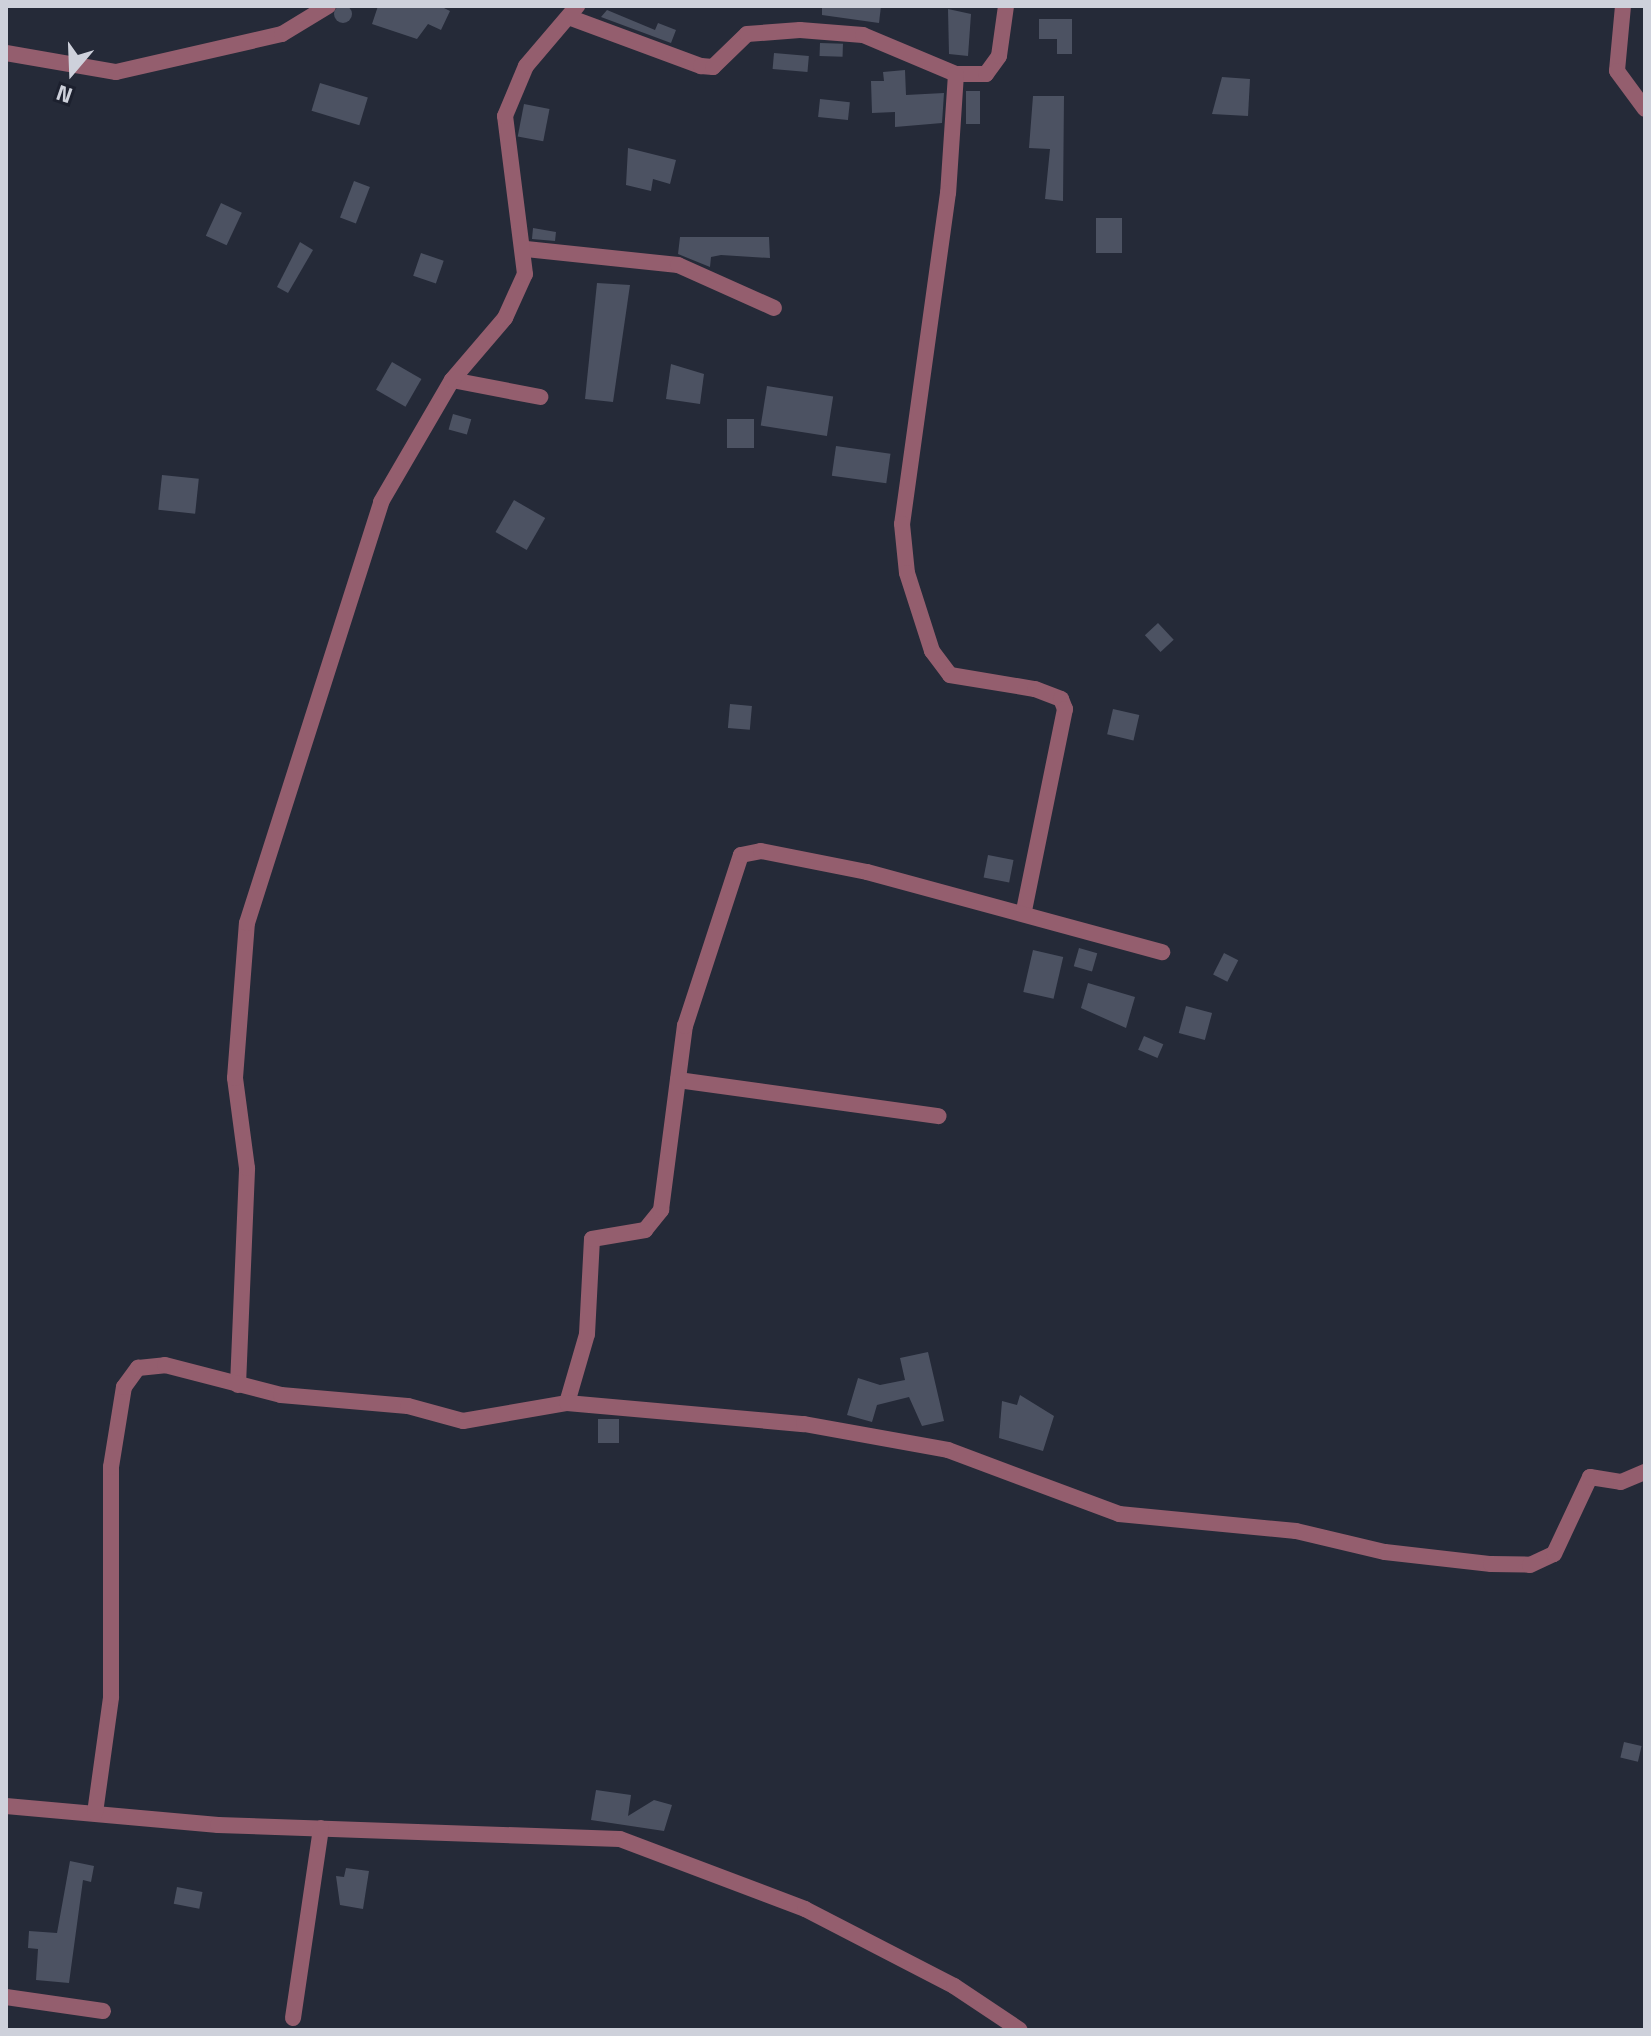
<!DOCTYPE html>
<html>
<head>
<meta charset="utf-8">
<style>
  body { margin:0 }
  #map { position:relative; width:1651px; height:2036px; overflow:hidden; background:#252a38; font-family:"Titillium Web",sans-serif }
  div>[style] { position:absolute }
  .building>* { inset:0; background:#4c5262; transform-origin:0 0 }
  .round { border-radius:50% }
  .street>* { height:16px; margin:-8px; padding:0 8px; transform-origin:8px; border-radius:8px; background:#945e6e }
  span { translate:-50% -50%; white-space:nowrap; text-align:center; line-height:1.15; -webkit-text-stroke:6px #1c202e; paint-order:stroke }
  .frame { position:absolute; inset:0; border:8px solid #ced1db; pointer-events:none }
  .north { position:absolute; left:32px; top:32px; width:80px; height:80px; -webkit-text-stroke:6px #1c202e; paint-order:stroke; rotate:199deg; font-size:22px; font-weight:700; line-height:32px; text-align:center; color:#ced1db }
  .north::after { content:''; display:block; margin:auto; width:28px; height:36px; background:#ced1db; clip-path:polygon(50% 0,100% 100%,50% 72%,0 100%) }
</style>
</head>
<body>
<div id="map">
  <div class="building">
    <i class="round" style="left:334px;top:5px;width:18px;height:18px"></i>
    <i style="clip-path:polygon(378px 6px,440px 6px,450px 11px,441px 30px,428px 24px,417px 39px,372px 24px)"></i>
    <i style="clip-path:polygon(822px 6px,881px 6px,879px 23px,822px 15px)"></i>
    <i style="clip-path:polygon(948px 9px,971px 14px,968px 56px,949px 54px)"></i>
    <i style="clip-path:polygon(607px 10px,655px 30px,658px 23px,676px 30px,671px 43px,601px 17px)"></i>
    <i style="clip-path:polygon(1039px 19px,1072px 19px,1072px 54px,1057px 54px,1057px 39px,1039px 39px)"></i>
    <i style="left:820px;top:43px;width:23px;height:13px;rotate:2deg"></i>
    <i style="left:774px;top:53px;width:35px;height:16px;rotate:5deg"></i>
    <i style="clip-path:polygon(905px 70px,906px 95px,944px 93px,942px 123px,895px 127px,895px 112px,872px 113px,871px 81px,884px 81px,883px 72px)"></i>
    <i style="clip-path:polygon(1222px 77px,1250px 79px,1248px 116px,1212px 114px)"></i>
    <i style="left:320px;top:83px;width:50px;height:29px;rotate:17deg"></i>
    <i style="left:966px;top:91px;width:14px;height:33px"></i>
    <i style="clip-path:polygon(1033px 96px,1064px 96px,1063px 201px,1045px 199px,1050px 149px,1029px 148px)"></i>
    <i style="left:820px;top:99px;width:30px;height:18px;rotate:6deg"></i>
    <i style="left:524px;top:104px;width:26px;height:33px;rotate:11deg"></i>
    <i style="clip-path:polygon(628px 148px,676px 160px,670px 184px,653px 179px,651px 191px,626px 185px)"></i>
    <i style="left:354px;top:181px;width:17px;height:39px;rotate:21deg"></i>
    <i style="left:221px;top:203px;width:23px;height:36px;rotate:25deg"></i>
    <i style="left:1096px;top:218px;width:26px;height:35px"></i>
    <i style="clip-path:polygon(533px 228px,556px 232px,555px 241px,532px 239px)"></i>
    <i style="clip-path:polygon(680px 237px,769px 237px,770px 258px,721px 255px,711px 257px,710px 267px,678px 254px)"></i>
    <i style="clip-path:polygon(300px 242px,313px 250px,288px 293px,277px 287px)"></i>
    <i style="left:421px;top:253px;width:24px;height:24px;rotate:19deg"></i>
    <i style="clip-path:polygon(597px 283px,630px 285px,613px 402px,585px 399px)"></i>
    <i style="left:392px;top:362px;width:34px;height:32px;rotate:30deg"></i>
    <i style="clip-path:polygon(671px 364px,704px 374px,700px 404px,666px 399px)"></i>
    <i style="left:767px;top:386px;width:67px;height:40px;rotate:9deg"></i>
    <i style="left:453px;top:414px;width:19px;height:16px;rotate:16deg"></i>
    <i style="left:727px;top:419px;width:27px;height:29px"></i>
    <i style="left:836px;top:446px;width:55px;height:30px;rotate:8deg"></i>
    <i style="left:162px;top:475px;width:37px;height:35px;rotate:6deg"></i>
    <i style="left:514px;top:500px;width:36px;height:37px;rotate:30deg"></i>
    <i style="left:1158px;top:623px;width:23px;height:18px;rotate:47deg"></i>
    <i style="left:730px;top:704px;width:22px;height:24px;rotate:5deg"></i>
    <i style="left:1113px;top:709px;width:27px;height:26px;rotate:13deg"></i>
    <i style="left:988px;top:855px;width:26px;height:23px;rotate:11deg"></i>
    <i style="left:1079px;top:948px;width:19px;height:19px;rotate:16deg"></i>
    <i style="left:1033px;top:950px;width:31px;height:43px;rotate:13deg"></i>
    <i style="left:1224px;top:953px;width:16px;height:24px;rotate:27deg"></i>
    <i style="clip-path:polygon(1088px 983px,1135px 997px,1126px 1028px,1081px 1008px)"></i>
    <i style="left:1186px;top:1006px;width:27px;height:28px;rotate:15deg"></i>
    <i style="left:1144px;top:1036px;width:21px;height:15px;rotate:23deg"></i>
    <i style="clip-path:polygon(928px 1352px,944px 1421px,922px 1426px,909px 1397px,877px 1405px,872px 1422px,847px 1415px,858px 1378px,880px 1385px,905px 1380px,900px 1358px)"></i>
    <i style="clip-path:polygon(1020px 1395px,1054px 1416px,1043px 1451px,999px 1438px,1002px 1401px,1017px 1405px)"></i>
    <i style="left:598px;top:1419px;width:21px;height:24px"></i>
    <i style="left:1624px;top:1742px;width:18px;height:16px;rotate:13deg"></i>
    <i style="clip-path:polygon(596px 1790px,631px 1795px,628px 1816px,654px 1800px,672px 1805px,664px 1831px,591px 1820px)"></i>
    <i style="clip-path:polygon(70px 1861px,94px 1866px,91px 1882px,83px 1880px,69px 1983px,36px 1980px,38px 1949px,28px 1948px,29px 1931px,57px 1933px)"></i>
    <i style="clip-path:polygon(346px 1868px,369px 1871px,363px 1909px,340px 1905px,336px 1876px,344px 1877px)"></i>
    <i style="left:177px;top:1887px;width:26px;height:17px;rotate:11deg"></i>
  </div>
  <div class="street">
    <i style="left:1623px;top:6px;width:65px;rotate:95.3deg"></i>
    <i style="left:1617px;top:71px;width:47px;rotate:53.6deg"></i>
    <i style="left:571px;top:18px;width:139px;rotate:20.3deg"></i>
    <i style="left:701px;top:66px;width:12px;rotate:5deg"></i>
    <i style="left:713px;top:67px;width:47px;rotate:-44.1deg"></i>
    <i style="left:747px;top:34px;width:53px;rotate:-4.3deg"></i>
    <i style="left:800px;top:30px;width:63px;rotate:4.5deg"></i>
    <i style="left:863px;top:35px;width:101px;rotate:22.8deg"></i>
    <i style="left:956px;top:74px;width:30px"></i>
    <i style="left:986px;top:74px;width:22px;rotate:-54deg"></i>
    <i style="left:999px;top:56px;width:50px;rotate:-82deg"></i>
    <i style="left:6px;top:53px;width:112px;rotate:9.8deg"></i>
    <i style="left:116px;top:72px;width:170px;rotate:-12.9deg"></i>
    <i style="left:282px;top:34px;width:54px;rotate:-31.3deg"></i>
    <i style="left:956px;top:74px;width:119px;rotate:93.8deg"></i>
    <i style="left:948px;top:193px;width:334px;rotate:97.9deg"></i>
    <i style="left:902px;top:524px;width:49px;rotate:84.2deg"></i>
    <i style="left:907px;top:573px;width:82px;rotate:72.2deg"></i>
    <i style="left:932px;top:651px;width:30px;rotate:53deg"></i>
    <i style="left:950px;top:675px;width:86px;rotate:9.4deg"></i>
    <i style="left:1035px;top:689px;width:28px;rotate:21deg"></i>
    <i style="left:1061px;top:699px;width:11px;rotate:68deg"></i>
    <i style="left:1065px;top:709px;width:206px;rotate:101.5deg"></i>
    <i style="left:526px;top:249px;width:153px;rotate:6deg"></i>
    <i style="left:678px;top:265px;width:105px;rotate:24.1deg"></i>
    <i style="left:452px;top:380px;width:90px;rotate:10.9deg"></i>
    <i style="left:678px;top:1080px;width:263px;rotate:7.9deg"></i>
    <i style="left:238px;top:1385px;width:217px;rotate:-87.6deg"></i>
    <i style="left:247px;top:1168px;width:91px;rotate:-97.6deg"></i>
    <i style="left:235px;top:1078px;width:155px;rotate:-85.6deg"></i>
    <i style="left:247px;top:923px;width:442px;rotate:-72.3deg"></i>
    <i style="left:381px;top:502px;width:141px;rotate:-59.8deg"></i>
    <i style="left:452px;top:380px;width:82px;rotate:-49.5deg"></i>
    <i style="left:505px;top:318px;width:48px;rotate:-65.6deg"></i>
    <i style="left:525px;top:274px;width:159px;rotate:-97.2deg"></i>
    <i style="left:505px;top:116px;width:54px;rotate:-67.2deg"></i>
    <i style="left:526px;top:66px;width:79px;rotate:-49.6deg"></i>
    <i style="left:567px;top:1403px;width:72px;rotate:-73.8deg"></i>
    <i style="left:587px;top:1334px;width:95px;rotate:-87deg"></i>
    <i style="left:592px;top:1239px;width:54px;rotate:-9.6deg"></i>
    <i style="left:645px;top:1230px;width:26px;rotate:-51deg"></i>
    <i style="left:661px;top:1210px;width:186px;rotate:-82.6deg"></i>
    <i style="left:685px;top:1026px;width:180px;rotate:-71.9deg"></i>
    <i style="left:741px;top:855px;width:20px;rotate:-11deg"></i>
    <i style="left:761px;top:851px;width:108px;rotate:11.2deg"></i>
    <i style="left:867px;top:872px;width:306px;rotate:15.2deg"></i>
    <i style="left:6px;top:1806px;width:213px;rotate:5.1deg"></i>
    <i style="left:218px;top:1825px;width:402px;rotate:2deg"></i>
    <i style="left:620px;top:1839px;width:198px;rotate:20.7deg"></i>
    <i style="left:805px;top:1909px;width:168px;rotate:27.3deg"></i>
    <i style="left:954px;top:1986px;width:79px;rotate:33.7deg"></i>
    <i style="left:95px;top:1813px;width:117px;rotate:-82.1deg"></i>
    <i style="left:111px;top:1697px;width:230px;rotate:-90deg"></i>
    <i style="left:111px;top:1467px;width:81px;rotate:-80.8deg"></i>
    <i style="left:124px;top:1387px;width:24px;rotate:-54deg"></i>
    <i style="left:138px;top:1368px;width:27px;rotate:-6deg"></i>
    <i style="left:165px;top:1365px;width:120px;rotate:14.5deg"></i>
    <i style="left:281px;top:1395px;width:127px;rotate:5deg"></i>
    <i style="left:408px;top:1406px;width:57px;rotate:15.3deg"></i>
    <i style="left:463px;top:1421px;width:106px;rotate:-9.8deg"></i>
    <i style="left:567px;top:1403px;width:238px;rotate:5.1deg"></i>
    <i style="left:804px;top:1424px;width:146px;rotate:10.2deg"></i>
    <i style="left:948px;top:1450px;width:183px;rotate:20.5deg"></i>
    <i style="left:1119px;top:1514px;width:178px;rotate:5.5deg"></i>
    <i style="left:1296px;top:1531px;width:91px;rotate:13.3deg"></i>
    <i style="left:1385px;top:1552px;width:107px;rotate:6.5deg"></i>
    <i style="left:1491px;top:1564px;width:39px;rotate:1deg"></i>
    <i style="left:1530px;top:1565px;width:26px;rotate:-25deg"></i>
    <i style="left:1554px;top:1554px;width:85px;rotate:-64.9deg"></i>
    <i style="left:1590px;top:1477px;width:31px;rotate:9deg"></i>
    <i style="left:1621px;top:1482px;width:26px;rotate:-23deg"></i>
    <i style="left:6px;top:1997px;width:98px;rotate:8.2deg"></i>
    <i style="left:293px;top:2018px;width:192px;rotate:-81.6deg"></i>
  </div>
  <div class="frame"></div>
  <div class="north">N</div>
</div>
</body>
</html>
